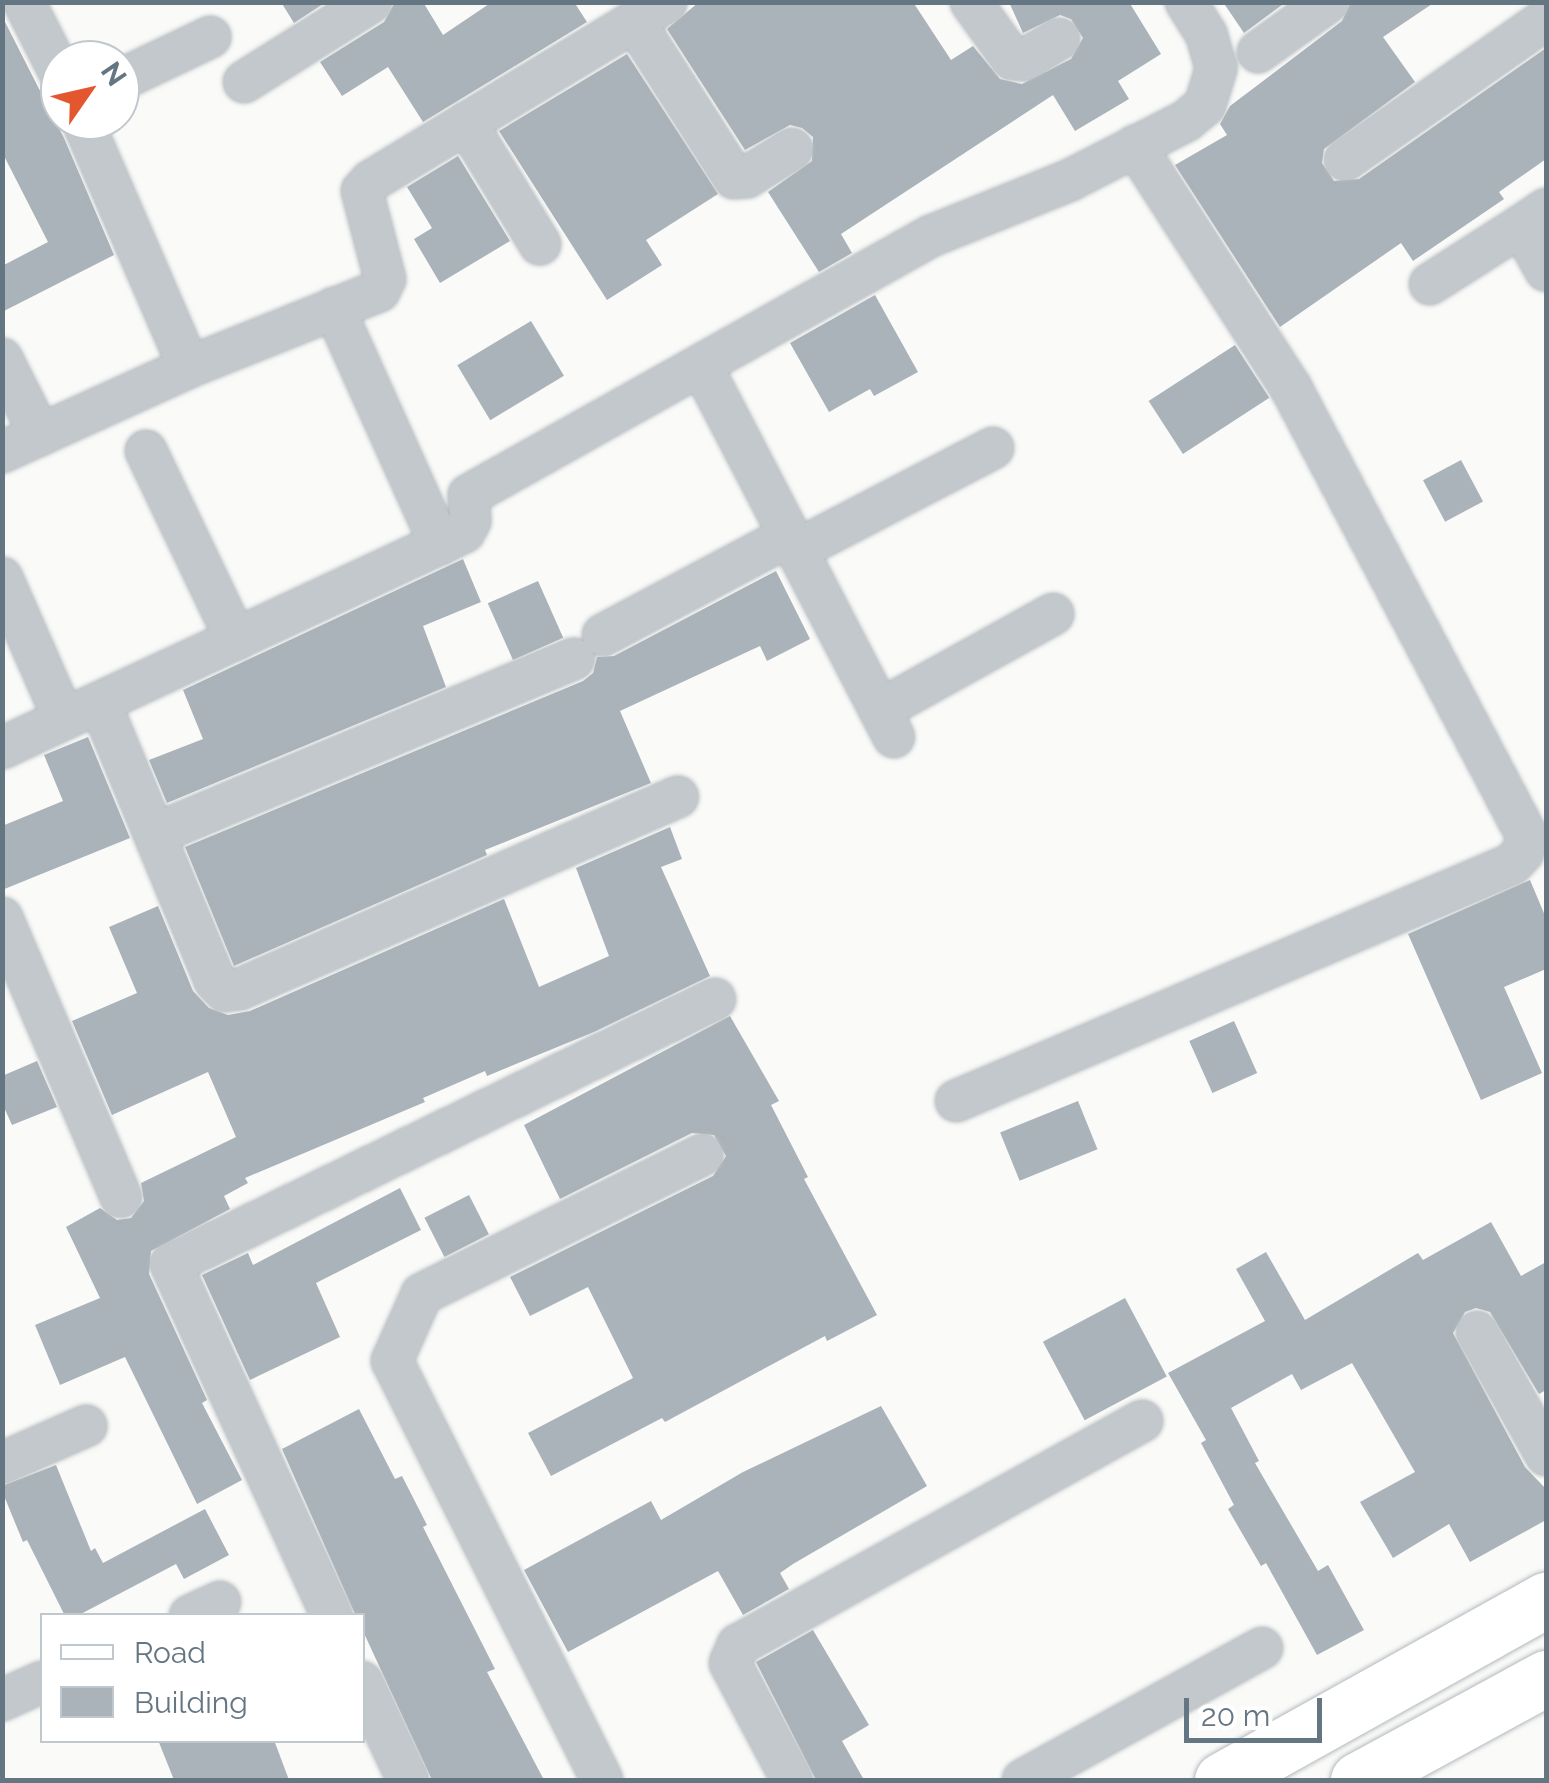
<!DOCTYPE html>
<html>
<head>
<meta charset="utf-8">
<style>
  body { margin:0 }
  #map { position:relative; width:1549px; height:1783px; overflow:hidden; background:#fafaf8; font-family:Raleway,sans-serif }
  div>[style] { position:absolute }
  .building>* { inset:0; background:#aab3b9; transform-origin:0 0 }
  .roads { filter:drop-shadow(0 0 2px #b3babf) drop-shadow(0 0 2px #b3babf) }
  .street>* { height:40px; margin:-20px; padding:0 20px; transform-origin:20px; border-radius:20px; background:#c3c8cc }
  .secondary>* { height:55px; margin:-27.5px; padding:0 27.5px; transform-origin:27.5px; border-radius:27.5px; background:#fff }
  span { translate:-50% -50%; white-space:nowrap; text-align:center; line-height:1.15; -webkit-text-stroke:10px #fff; paint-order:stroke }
  .frame { position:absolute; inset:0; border:5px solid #657683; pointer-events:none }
  .legend { position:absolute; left:40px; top:1613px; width:325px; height:130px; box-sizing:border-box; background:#fff; border:2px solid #c1c8cd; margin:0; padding:12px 18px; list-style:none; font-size:30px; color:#657683 }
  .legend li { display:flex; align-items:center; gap:20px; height:50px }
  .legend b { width:50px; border:2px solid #c1c8cd }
  .north { position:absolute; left:40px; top:40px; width:100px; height:100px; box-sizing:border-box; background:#fff; border:2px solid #c1c8cd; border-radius:50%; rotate:56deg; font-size:28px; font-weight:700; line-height:40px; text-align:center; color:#657683 }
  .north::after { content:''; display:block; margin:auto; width:35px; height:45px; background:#e4572e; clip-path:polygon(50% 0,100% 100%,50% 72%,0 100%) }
  .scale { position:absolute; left:1184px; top:1698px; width:138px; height:45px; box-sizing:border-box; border:5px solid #657683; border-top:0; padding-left:12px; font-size:30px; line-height:35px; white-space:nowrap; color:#657683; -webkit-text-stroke:8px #fff; paint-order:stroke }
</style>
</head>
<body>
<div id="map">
  <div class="building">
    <i style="clip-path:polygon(281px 2px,326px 2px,294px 23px)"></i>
    <i style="clip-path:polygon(395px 2px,423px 2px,443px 35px,492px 2px,574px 2px,587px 22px,423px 122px,388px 67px,342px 96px,320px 62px,384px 22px)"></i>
    <i style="clip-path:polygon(699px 2px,913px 2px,951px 60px,973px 46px,1000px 79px,1022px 84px,1071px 59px,1083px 38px,1071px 19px,1060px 15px,1023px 33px,1009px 2px,1129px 2px,1161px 54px,1118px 81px,1129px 99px,1075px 131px,1053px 95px,841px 234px,852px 253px,819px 272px,768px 192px,812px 161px,813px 137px,802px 128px,790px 125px,745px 150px,667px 29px)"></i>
    <i style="clip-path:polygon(1223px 2px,1286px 2px,1244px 33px)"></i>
    <i style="clip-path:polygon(1351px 2px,1435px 2px,1383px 37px,1415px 82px,1324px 149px,1322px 163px,1334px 181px,1359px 179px,1546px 48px,1546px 159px,1499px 192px,1504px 199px,1413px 261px,1401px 243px,1280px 327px,1175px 165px,1227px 135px,1220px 124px,1230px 106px,1342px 21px)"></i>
    <i style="clip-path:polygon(2px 16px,64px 138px,114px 255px,2px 312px,2px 266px,48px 242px,2px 152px)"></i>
    <i style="clip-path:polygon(627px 54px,718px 194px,646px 240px,662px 265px,607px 300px,499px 131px)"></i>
    <i style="clip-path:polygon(458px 156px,510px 241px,440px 283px,414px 239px,432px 228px,407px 187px)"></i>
    <i style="clip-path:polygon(875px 295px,918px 372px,874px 396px,870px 389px,829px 412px,790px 343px)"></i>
    <i style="left:531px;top:321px;width:64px;height:86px;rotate:59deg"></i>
    <i style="left:1235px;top:345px;width:63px;height:103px;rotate:57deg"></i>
    <i style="left:1461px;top:460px;width:47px;height:43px;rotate:62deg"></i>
    <i style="clip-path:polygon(463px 559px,481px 602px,423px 626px,446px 687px,167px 803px,149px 760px,203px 739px,183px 690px)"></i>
    <i style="clip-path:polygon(776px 571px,810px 639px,767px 661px,760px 646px,620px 711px,651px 783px,485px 850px,487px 855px,234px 966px,185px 847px,583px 681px,593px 673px,597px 657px,614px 656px)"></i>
    <i style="left:538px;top:581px;width:62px;height:55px;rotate:66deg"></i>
    <i style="clip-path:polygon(88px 737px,130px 838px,2px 890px,2px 826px,63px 801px,44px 755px)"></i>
    <i style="clip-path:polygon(670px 827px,682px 859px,661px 867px,710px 976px,594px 1032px,487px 1076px,485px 1071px,423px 1098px,425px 1102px,245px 1178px,248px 1183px,224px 1196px,230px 1209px,151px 1251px,149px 1274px,207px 1400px,202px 1403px,242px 1480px,197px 1504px,125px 1357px,60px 1385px,35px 1325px,100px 1298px,66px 1227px,100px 1208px,117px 1220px,131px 1218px,144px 1201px,141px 1183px,236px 1137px,208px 1072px,112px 1115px,72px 1021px,137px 993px,109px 927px,158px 906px,193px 991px,209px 1008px,228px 1015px,250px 1011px,504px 899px,539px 987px,609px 956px,576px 868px)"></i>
    <i style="clip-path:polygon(1530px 880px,1546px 918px,1546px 969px,1504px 987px,1542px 1073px,1481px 1100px,1408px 934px)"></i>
    <i style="clip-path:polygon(730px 1016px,779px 1101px,771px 1105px,808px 1177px,804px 1179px,877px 1315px,827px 1341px,825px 1336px,665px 1422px,662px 1418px,551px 1476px,528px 1433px,633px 1378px,588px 1287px,530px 1316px,510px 1277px,713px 1176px,726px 1156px,714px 1135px,692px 1133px,560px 1199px,524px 1125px)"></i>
    <i style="left:1234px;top:1021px;width:57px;height:49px;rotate:66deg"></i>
    <i style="clip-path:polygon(37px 1061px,57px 1107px,12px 1125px,2px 1103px,2px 1076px)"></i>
    <i style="left:1078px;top:1101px;width:52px;height:84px;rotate:68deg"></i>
    <i style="clip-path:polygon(400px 1188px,421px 1230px,316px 1283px,340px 1337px,250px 1380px,202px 1275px,248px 1253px,253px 1265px)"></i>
    <i style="left:469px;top:1195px;width:44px;height:50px;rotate:63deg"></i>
    <i style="clip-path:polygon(1491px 1222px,1521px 1276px,1546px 1262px,1546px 1390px,1539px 1394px,1490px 1312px,1476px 1308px,1465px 1312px,1453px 1333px,1525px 1467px,1546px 1489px,1546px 1520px,1470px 1562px,1449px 1524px,1393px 1558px,1360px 1502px,1415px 1472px,1352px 1363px,1301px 1390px,1292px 1374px,1231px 1408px,1259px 1461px,1255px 1463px,1318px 1571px,1328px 1565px,1364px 1630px,1317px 1655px,1266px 1563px,1261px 1566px,1228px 1509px,1234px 1505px,1201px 1443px,1206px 1440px,1168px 1373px,1265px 1321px,1236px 1269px,1266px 1252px,1305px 1320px,1418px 1253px,1423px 1260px)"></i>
    <i style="left:1125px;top:1298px;width:89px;height:93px;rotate:62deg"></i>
    <i style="clip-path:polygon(881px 1406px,927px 1486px,793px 1564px,780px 1573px,789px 1589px,743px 1615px,718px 1571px,568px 1652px,524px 1570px,651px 1501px,661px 1520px,743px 1472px)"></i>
    <i style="clip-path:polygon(359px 1409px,395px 1479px,402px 1476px,427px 1525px,423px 1527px,495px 1669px,487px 1672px,544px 1780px,432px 1780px,362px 1629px,362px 1616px,355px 1614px,282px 1449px)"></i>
    <i style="clip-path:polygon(56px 1465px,91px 1551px,95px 1548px,103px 1563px,205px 1509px,229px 1555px,184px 1579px,176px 1564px,77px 1616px,65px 1616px,27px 1540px,23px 1542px,2px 1491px,2px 1486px)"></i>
    <i style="clip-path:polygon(813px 1630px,869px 1725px,842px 1741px,864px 1780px,816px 1780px,756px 1662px)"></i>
    <i style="clip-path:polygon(158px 1740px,274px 1740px,289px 1780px,174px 1780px)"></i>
  </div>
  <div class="roads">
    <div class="street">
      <i style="left:24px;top:2px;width:80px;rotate:63.1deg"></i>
      <i style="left:971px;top:2px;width:70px;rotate:54.3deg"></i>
      <i style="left:1012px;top:59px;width:12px;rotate:5deg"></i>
      <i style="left:1024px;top:60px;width:41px;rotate:-31deg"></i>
      <i style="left:634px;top:21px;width:186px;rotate:57.5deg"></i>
      <i style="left:734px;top:178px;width:13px;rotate:-4deg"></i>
      <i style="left:747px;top:177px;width:53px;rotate:-31.9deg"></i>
      <i style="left:1258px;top:52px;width:86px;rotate:-35.5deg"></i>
      <i style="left:120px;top:80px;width:100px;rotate:-25.5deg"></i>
      <i style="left:244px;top:82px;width:150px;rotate:-32.2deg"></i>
      <i style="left:82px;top:120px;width:269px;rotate:66.6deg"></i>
      <i style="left:466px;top:123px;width:142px;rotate:58.6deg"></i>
      <i style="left:1345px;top:160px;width:246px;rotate:-35deg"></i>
      <i style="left:1546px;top:209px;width:30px;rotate:146deg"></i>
      <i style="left:1521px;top:226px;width:51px;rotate:60.9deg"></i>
      <i style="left:1430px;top:284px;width:108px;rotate:-32.5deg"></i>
      <i style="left:334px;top:308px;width:259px;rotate:65.8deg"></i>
      <i style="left:2px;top:359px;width:85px;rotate:63.4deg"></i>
      <i style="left:701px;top:365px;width:419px;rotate:62.6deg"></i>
      <i style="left:146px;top:451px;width:209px;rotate:64.5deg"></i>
      <i style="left:2px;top:452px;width:205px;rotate:-24.4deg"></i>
      <i style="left:189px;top:367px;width:205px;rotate:-21.8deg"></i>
      <i style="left:379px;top:291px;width:13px;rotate:-63deg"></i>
      <i style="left:385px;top:279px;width:91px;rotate:-104.6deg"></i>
      <i style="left:362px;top:191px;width:13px;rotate:-48deg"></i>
      <i style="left:371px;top:181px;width:345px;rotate:-31.2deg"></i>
      <i style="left:797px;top:550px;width:221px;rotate:-27.5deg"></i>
      <i style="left:2px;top:578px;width:154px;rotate:66.3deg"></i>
      <i style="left:603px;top:635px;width:211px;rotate:-28deg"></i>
      <i style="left:100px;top:703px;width:301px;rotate:67.5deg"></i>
      <i style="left:215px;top:981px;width:14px;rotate:45deg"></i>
      <i style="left:225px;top:991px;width:15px;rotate:-8deg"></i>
      <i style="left:240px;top:989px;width:478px;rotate:-23.7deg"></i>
      <i style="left:880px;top:710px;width:198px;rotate:-29deg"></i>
      <i style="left:2px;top:748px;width:494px;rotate:-25deg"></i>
      <i style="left:450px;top:539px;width:16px;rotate:-27deg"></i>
      <i style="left:464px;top:532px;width:13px;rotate:-61deg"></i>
      <i style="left:470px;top:521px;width:26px;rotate:-92deg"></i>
      <i style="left:469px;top:495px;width:530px;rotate:-29.28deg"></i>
      <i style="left:931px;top:236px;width:150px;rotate:-21.9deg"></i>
      <i style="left:1070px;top:180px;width:130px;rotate:-27deg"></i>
      <i style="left:1186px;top:121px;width:25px;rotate:-40deg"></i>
      <i style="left:1205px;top:105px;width:39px;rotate:-73deg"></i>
      <i style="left:1216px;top:68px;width:35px;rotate:-106deg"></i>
      <i style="left:1206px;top:34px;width:38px;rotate:-122deg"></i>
      <i style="left:155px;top:834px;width:454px;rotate:-22.7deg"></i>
      <i style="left:2px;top:918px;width:303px;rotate:66.9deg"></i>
      <i style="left:956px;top:1101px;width:604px;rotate:-23.09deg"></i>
      <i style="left:1512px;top:864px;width:16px;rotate:-47deg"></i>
      <i style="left:1523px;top:852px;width:16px;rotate:-76deg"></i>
      <i style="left:1527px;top:836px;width:506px;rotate:-117.78deg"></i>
      <i style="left:1291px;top:388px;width:288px;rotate:-122.8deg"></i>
      <i style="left:1477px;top:1332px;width:141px;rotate:60.7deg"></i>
      <i style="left:2px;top:1463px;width:92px;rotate:-23.8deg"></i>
      <i style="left:190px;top:1616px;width:33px;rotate:-25deg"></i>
      <i style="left:332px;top:1616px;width:387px;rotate:-114.6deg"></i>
      <i style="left:171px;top:1264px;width:605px;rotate:-25.97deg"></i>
      <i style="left:362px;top:1682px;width:108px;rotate:64.9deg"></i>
      <i style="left:2px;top:1700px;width:44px;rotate:-24.2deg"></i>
      <i style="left:602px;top:1780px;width:469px;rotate:-116.6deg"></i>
      <i style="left:392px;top:1361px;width:73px;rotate:-65.9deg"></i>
      <i style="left:422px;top:1294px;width:313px;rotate:-26.4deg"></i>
      <i style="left:792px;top:1780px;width:132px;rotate:-117.9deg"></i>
      <i style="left:730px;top:1663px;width:20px;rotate:-66deg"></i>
      <i style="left:738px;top:1645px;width:462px;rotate:-29deg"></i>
      <i style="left:1023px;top:1780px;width:273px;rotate:-28.9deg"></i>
    </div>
    <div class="secondary">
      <i style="left:1222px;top:1780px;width:371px;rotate:-29.1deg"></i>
      <i style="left:1358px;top:1780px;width:214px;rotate:-28.5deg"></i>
    </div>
  </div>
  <div class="frame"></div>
  <ul class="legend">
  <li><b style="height:12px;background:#fff"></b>Road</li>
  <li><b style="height:28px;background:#aab3b9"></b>Building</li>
  </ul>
  <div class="north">N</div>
  <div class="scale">20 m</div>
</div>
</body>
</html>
